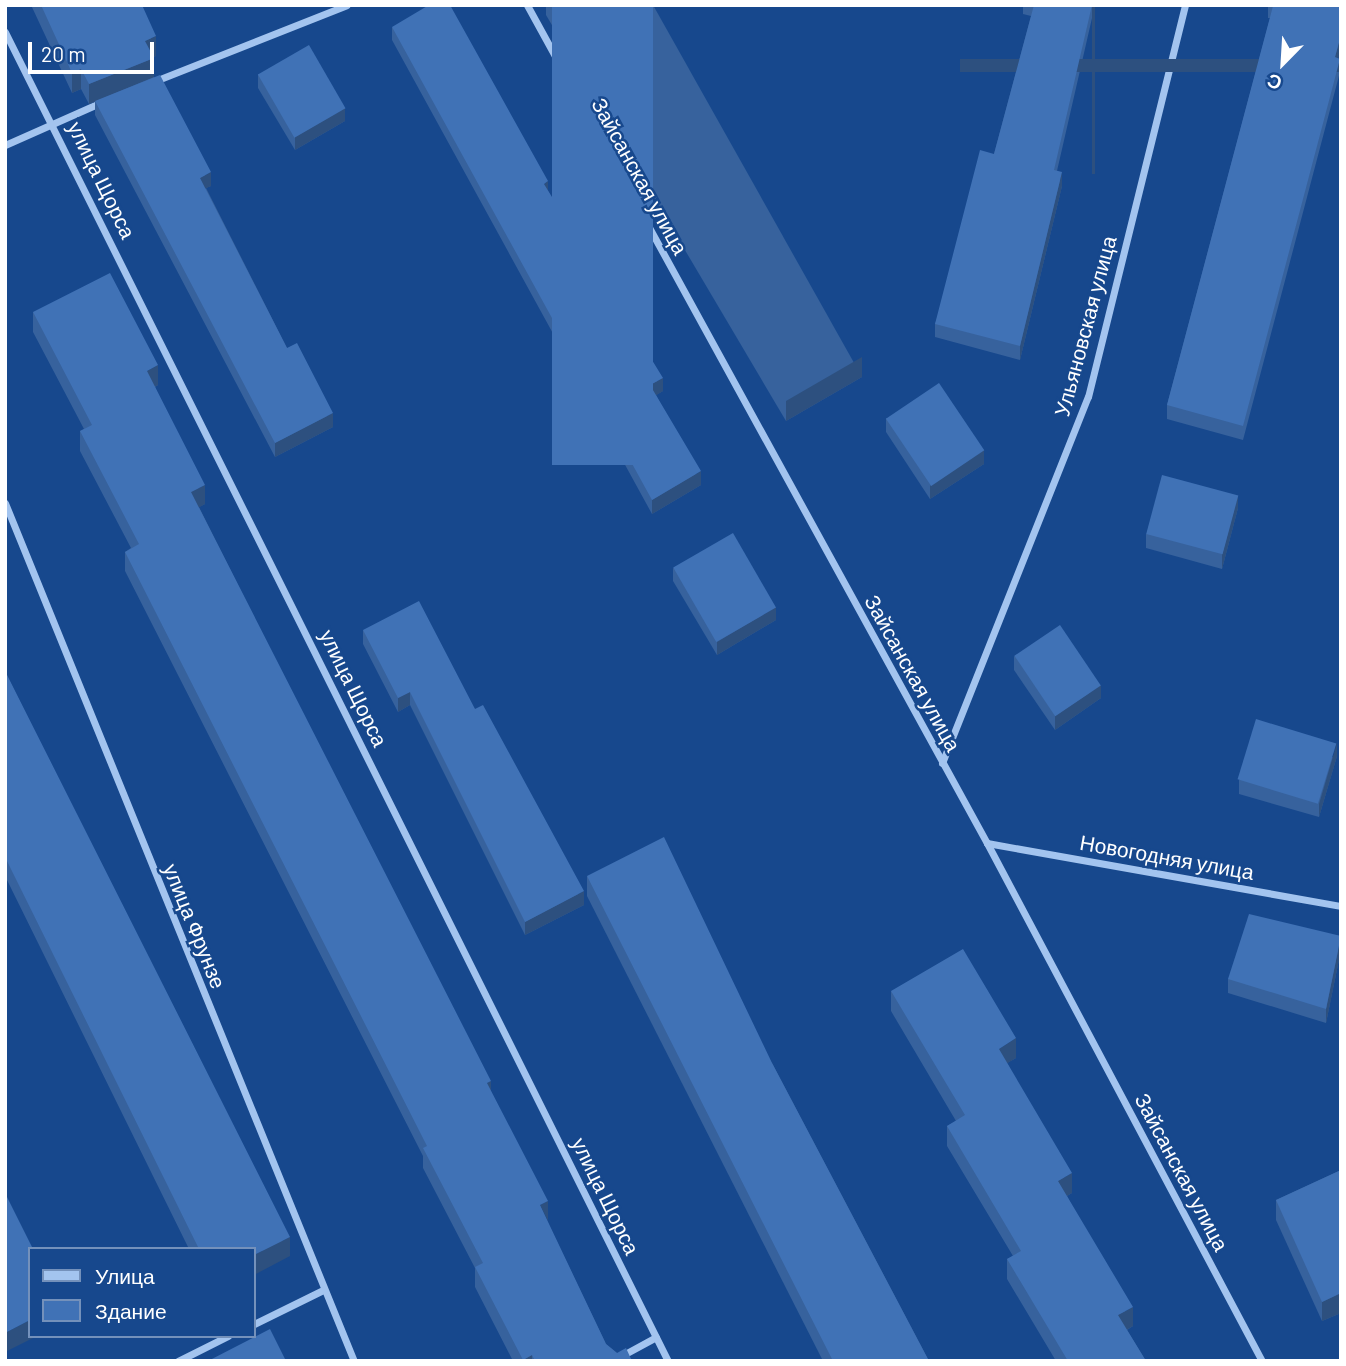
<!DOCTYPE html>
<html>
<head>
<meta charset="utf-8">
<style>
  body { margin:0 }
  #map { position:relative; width:1346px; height:1366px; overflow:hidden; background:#17488d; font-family:Barlow,sans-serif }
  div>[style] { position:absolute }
  .street>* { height:7px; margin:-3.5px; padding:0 3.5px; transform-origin:3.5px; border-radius:3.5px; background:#a3c4ef }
  .wall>* { inset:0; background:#37629d }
  .shaded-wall>* { inset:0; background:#2d507f; transform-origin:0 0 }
  .building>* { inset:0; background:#4072b6; transform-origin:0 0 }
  span { translate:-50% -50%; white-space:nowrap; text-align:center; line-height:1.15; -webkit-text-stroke:5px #17488d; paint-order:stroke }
  .street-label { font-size:21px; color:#fff }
  .frame { position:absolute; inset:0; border:7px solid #fff; pointer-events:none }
  .legend { position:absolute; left:28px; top:1247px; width:228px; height:91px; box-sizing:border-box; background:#17488d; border:2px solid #7491bb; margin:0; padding:9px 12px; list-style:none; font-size:21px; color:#fff }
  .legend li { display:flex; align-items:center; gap:14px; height:35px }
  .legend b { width:35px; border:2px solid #7491bb }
  .north { position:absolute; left:1248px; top:28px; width:70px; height:70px; -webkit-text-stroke:5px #17488d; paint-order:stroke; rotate:204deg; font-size:19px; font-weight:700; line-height:28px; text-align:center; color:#fff }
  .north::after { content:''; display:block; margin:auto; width:24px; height:32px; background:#fff; clip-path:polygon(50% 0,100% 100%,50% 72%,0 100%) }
  .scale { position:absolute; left:28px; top:42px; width:126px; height:32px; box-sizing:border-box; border:4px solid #fff; border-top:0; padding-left:9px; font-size:21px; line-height:24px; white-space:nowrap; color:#fff; -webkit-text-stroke:5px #17488d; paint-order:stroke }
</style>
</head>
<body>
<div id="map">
  <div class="street">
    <i style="left:527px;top:5px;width:956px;rotate:61.24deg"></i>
    <i style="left:987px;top:843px;width:586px;rotate:62.04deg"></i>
    <i style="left:5px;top:32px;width:1485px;rotate:63.49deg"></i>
    <i style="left:155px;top:81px;width:206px;rotate:-21.6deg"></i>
    <i style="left:5px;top:145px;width:106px;rotate:-23.9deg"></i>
    <i style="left:5px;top:503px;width:926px;rotate:67.87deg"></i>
    <i style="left:942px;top:763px;width:394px;rotate:-68.3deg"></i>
    <i style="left:1088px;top:397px;width:404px;rotate:-76.1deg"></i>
    <i style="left:987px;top:843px;width:360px;rotate:10.1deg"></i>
    <i style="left:254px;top:1324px;width:77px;rotate:-26.2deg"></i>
    <i style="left:178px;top:1361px;width:56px;rotate:-26.6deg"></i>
    <i style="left:612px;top:1361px;width:50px;rotate:-28.6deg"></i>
  </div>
  <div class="wall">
    <i style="clip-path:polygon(31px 5px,142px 5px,156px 56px,153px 57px,154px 77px,211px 186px,206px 188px,287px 348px,333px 427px,275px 457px,95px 115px,95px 102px,89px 104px,81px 89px,72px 93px)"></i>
    <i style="clip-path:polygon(546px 5px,653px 5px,862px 377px,786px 421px,546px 15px)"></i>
    <i style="clip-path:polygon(1023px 5px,1095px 5px,1057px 171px,1062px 186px,1020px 360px,935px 337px,935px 324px,994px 154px,1031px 16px,1023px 14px)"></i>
    <i style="clip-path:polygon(1268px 5px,1341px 5px,1338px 58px,1340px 72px,1243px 440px,1167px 419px,1167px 405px,1270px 18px,1268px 18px)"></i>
    <i style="clip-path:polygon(392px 27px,548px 191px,663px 391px,656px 395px,701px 485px,652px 514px,392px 40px)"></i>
    <i style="clip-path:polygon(258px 74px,345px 121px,295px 150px,258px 88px)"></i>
    <i style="clip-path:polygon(33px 312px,158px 385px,155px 387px,205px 504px,199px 507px,491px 1092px,547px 1221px,606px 1344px,617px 1353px,632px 1361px,513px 1361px,475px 1287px,475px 1268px,423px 1168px,423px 1156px,125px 571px,125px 552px,131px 548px,80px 451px,80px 431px,84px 429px,33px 332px)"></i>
    <i style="clip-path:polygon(886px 418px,984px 464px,930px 499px,886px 432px)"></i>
    <i style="clip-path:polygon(1238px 508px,1222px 569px,1146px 548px,1146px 534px)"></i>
    <i style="clip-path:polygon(673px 568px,776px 620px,717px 655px,673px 581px)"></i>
    <i style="clip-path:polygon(363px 630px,475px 709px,584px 905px,525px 935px,410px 705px,398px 712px,363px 644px)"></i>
    <i style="clip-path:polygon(1014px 656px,1101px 698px,1055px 730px,1014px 670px)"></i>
    <i style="clip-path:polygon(5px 671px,290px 1256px,254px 1249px,189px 1249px,5px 876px)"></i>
    <i style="clip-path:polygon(1337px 756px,1319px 817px,1239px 794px,1239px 780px)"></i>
    <i style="clip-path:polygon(587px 876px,772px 1063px,929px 1361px,823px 1361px,587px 896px)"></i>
    <i style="clip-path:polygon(1341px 950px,1326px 1023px,1228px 993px,1228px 979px)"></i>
    <i style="clip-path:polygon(891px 991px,1016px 1058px,1007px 1063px,1072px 1193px,1067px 1196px,1133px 1326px,1127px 1330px,1146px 1361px,1056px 1361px,1007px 1279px,1007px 1259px,1013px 1256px,947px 1146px,947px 1126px,956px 1121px,891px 1011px)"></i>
    <i style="clip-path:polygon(1341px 1170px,1341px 1313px,1322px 1321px,1276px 1220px,1276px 1200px)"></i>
  </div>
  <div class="shaded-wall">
    <i style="left:1092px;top:5px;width:3px;height:169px"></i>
    <i style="clip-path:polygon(1341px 35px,1341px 49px,1335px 71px,1335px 57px)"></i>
    <i style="clip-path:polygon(156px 36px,156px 56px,145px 60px,145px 41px)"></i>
    <i style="clip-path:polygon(154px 58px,154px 77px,89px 104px,89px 84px)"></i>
    <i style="left:1340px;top:59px;width:13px;height:380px;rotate:90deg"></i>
    <i style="clip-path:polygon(81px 69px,81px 89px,72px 93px,72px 73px)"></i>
    <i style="clip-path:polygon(345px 108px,345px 121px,295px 150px,295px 137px)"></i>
    <i style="clip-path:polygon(211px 172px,211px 186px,200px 191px,200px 178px)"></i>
    <i style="clip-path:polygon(1062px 172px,1062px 186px,1020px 360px,1020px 346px)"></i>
    <i style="clip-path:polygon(548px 181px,548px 195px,544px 184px)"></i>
    <i style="clip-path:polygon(862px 357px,862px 377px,786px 421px,786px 401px)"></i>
    <i style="clip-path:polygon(158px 365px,158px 385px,147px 391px,147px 371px)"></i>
    <i style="clip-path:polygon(663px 378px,663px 391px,650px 399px,650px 385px)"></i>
    <i style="clip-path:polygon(333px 413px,333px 427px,275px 457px,275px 443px)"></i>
    <i style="clip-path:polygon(984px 450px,984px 464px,930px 499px,930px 486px)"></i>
    <i style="clip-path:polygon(701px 471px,701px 485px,652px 514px,652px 500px)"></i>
    <i style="clip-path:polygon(205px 485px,205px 504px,191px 512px,191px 492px)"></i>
    <i style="clip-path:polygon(1238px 495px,1238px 508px,1222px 569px,1222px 555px)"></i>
    <i style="clip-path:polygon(776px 607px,776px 620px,717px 655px,717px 642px)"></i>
    <i style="clip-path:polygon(1101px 685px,1101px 698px,1055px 730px,1055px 716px)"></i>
    <i style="clip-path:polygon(410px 692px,410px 705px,398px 712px,398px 698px)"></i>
    <i style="clip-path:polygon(1337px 743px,1337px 756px,1319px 817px,1319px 804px)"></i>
    <i style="clip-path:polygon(584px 891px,584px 905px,525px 935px,525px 922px)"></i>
    <i style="clip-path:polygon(1341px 936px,1341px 950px,1326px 1023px,1326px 1009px)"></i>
    <i style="clip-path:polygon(1016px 1038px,1016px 1058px,999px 1068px,999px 1049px)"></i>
    <i style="clip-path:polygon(491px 1081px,491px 1101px,487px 1083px)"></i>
    <i style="clip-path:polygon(1072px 1173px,1072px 1193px,1058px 1201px,1058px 1181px)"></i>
    <i style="clip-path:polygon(548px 1201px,548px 1221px,540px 1205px)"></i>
    <i style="clip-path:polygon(290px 1237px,290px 1256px,254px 1275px,254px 1255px)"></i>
    <i style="clip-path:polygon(1341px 1293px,1341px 1313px,1322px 1321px,1322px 1302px)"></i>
    <i style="clip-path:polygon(1133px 1307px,1133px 1326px,1118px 1335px,1118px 1315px)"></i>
    <i style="clip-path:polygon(30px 1320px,30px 1336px,37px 1336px,5px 1352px,5px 1333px)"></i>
    <i style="clip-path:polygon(532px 1355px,532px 1361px,523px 1361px,523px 1360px)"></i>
  </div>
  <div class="building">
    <i style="clip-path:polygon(41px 5px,142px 5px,156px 36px,145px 41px,154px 58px,89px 84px,81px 69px,72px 73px)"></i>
    <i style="clip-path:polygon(429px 5px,450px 5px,548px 181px,544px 184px,663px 378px,650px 385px,701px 471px,652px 500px,392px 27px)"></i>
    <i style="left:552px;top:5px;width:101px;height:460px"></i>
    <i style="clip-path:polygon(1034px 5px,1092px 5px,1054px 170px,1062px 172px,1020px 346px,935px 324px,980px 150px,994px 154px)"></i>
    <i style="clip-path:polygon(1271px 5px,1341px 5px,1341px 35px,1335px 57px,1340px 59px,1243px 426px,1167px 405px,1273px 6px)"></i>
    <i style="left:309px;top:45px;width:73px;height:59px;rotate:60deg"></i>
    <i style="clip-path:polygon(160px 75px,211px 172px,200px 178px,287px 348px,297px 343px,333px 413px,275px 443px,95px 101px)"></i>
    <i style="clip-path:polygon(110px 273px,158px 365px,147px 371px,205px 485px,191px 492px,491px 1081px,487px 1083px,548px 1201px,540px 1205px,606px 1344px,617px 1353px,626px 1348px,632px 1361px,535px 1361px,532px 1355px,523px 1360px,475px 1267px,483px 1263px,423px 1148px,427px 1146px,125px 552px,139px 544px,80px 431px,92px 425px,33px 312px)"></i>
    <i style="left:939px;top:383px;width:81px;height:64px;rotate:56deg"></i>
    <i style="left:1162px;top:475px;width:79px;height:61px;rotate:15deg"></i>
    <i style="left:733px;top:533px;width:86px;height:69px;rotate:60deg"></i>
    <i style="clip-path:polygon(419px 601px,475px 709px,483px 705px,584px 891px,525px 922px,410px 692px,398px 698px,363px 630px)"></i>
    <i style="left:1060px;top:625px;width:73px;height:55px;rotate:56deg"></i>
    <i style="clip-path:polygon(5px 671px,290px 1237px,254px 1255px,254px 1249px,199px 1249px,5px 857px)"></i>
    <i style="left:1256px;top:719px;width:84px;height:63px;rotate:17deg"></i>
    <i style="clip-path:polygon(664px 837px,772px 1063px,929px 1361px,833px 1361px,587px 876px)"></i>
    <i style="clip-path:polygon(1249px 914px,1341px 936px,1326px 1009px,1228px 979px)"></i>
    <i style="clip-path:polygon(963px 949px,1016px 1038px,999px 1049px,1072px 1173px,1058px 1181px,1133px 1307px,1118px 1315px,1146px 1361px,1068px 1361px,1007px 1259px,1021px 1251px,947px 1126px,965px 1115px,891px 991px)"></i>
    <i style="clip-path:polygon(1341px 1170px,1341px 1293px,1322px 1302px,1276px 1200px)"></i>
    <i style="clip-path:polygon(5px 1193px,33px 1249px,30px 1249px,30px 1320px,5px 1333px)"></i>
    <i style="clip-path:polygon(270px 1329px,286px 1361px,208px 1361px)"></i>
  </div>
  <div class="street-label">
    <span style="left:640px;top:176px;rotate:61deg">Зайсанская улица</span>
    <span style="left:102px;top:180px;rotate:64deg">улица Щорса</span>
    <span style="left:1085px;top:326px;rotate:-75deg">Ульяновская улица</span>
    <span style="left:913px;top:673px;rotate:61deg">Зайсанская улица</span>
    <span style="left:354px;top:688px;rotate:64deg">улица Щорса</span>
    <span style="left:1167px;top:857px;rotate:10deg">Новогодняя улица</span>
    <span style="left:195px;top:926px;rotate:68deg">улица Фрунзе</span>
    <span style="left:1182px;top:1172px;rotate:62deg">Зайсанская улица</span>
    <span style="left:606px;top:1196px;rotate:64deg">улица Щорса</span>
  </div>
  <div class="frame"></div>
  <ul class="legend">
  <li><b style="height:9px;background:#a3c4ef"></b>Улица</li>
  <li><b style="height:19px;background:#4072b6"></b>Здание</li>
  </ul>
  <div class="north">С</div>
  <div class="scale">20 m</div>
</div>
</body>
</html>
